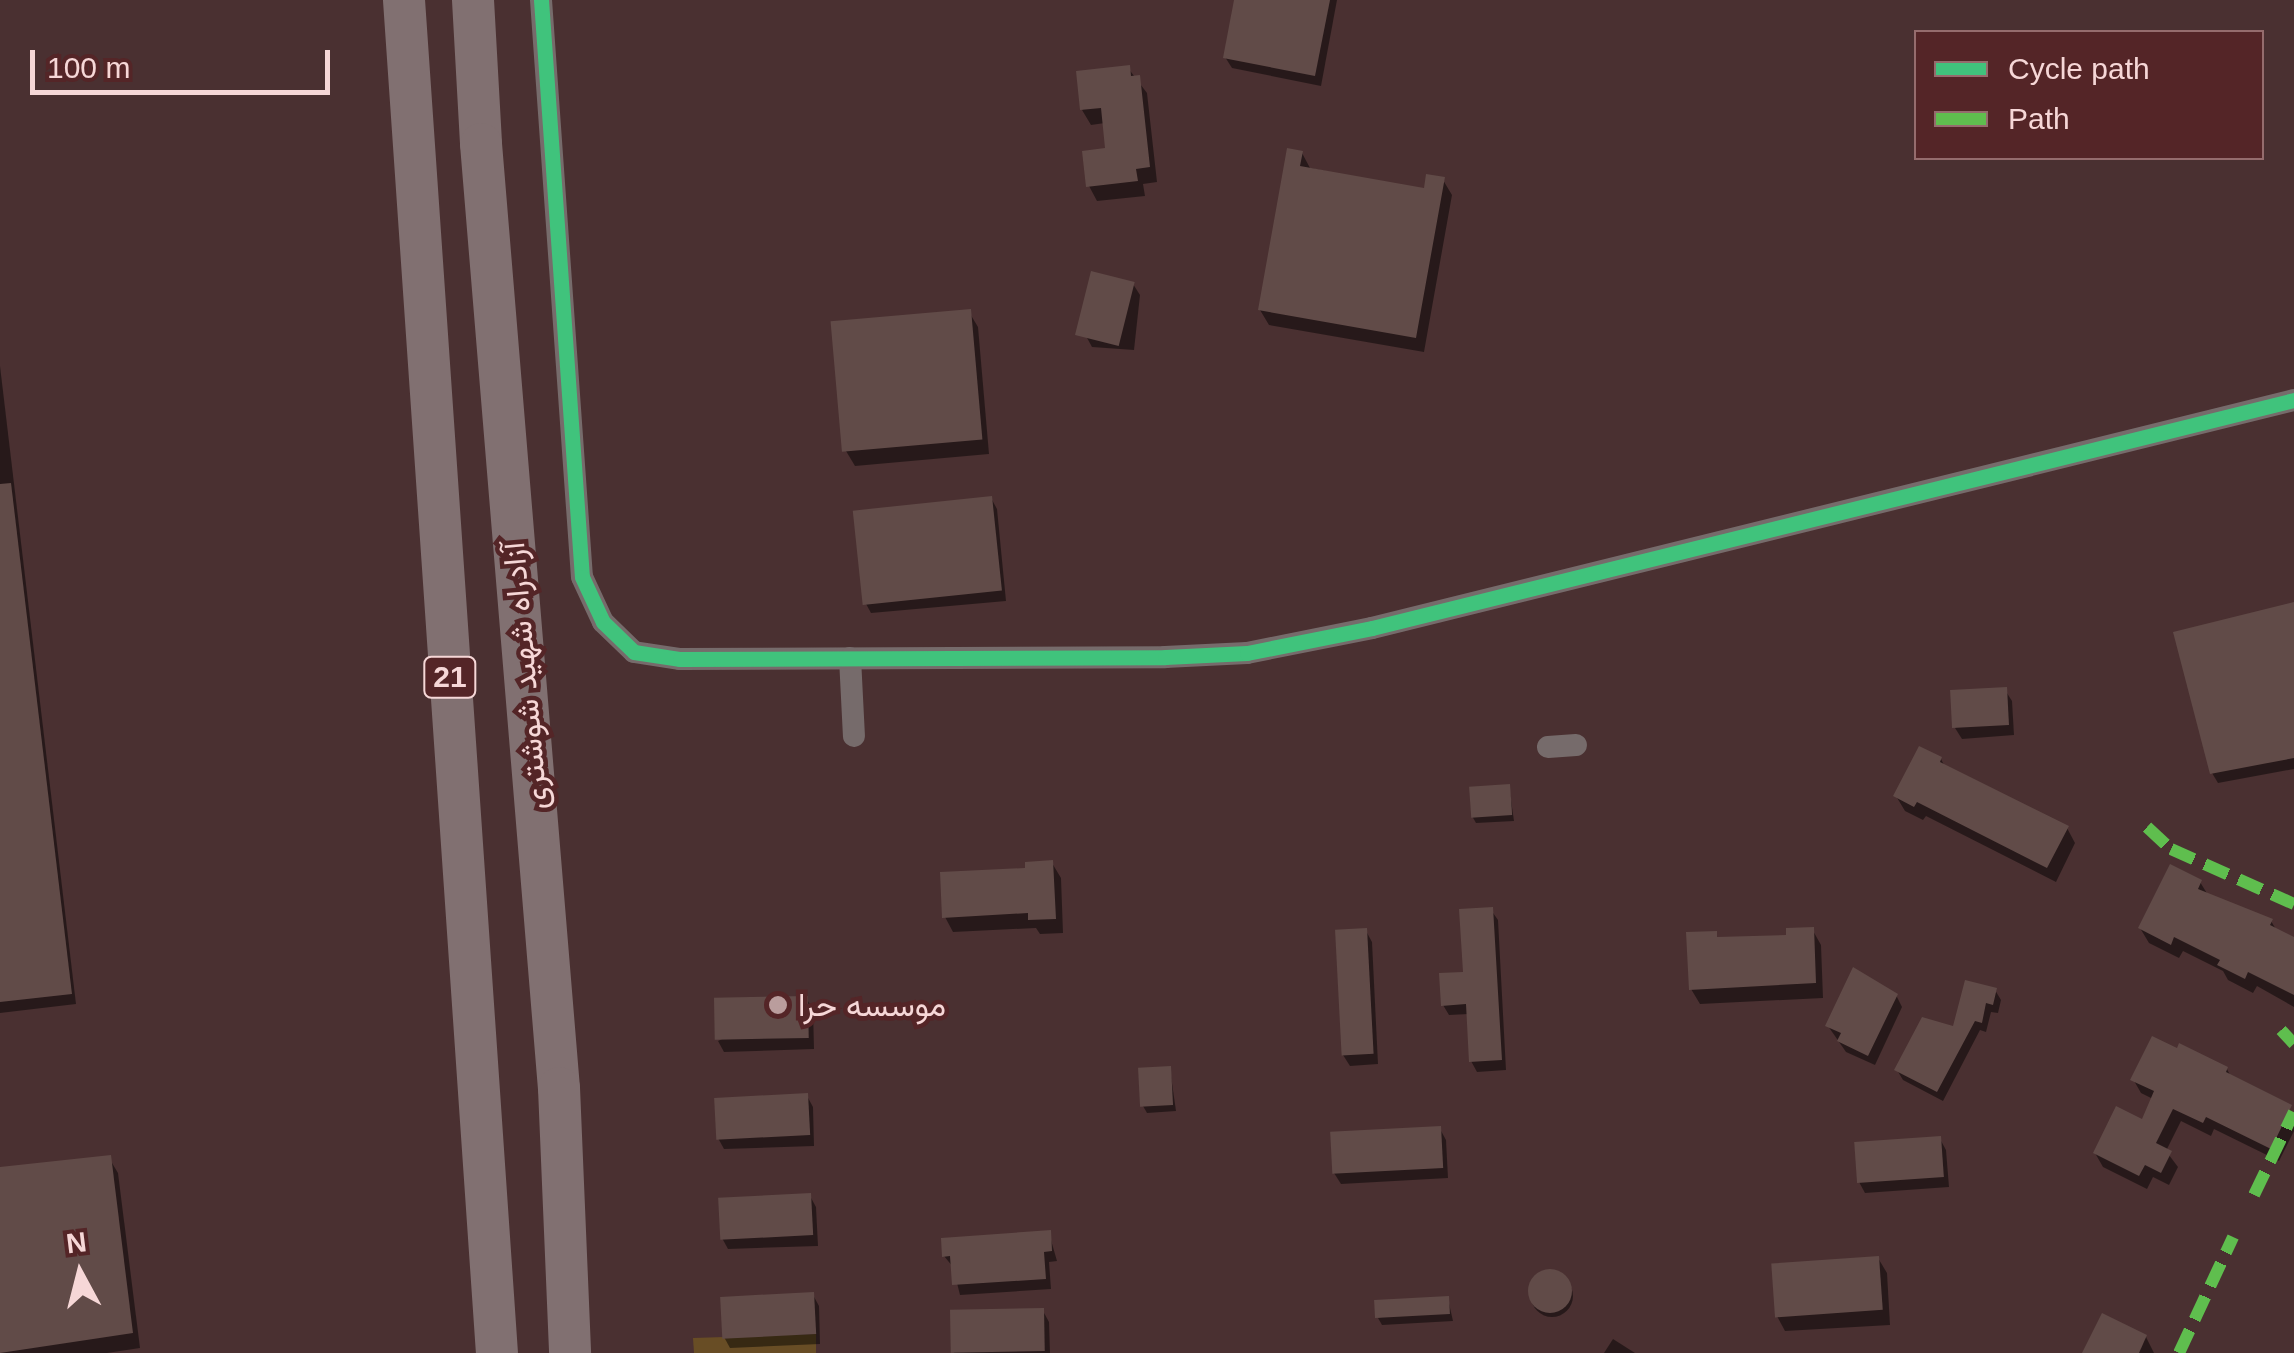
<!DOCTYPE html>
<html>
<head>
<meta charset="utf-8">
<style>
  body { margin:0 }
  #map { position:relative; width:2294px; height:1353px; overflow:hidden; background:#4a3031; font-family:Helvetica,Vazirmatn,sans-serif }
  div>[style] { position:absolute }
  .green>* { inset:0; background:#684d25 }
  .shadow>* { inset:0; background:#0007 }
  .round { border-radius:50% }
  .building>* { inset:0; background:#614b48; transform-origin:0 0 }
  .minor>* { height:22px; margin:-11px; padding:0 11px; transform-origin:11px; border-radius:11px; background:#766b6b }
  .motorway>* { height:42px; margin:-21px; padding:0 21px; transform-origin:21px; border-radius:21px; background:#817071 }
  .quiet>* { height:12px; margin-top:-6px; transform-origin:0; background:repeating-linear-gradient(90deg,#5fbe4e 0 25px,transparent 0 37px) }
  .cycleway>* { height:15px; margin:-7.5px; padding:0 7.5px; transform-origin:7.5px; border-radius:7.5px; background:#40c37c }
  .dots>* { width:28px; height:28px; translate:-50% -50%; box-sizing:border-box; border:5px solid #542527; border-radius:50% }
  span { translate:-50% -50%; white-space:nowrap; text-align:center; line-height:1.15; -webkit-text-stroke:9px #542527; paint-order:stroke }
  .shield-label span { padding:2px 8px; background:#542527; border:2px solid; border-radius:8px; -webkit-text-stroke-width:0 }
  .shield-label { font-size:30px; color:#f6d7d7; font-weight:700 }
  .street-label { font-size:32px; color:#f6d7d7 }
  .poi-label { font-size:32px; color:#f6d7d7 }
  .left { translate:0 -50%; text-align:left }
  .legend { position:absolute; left:1914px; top:30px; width:350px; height:130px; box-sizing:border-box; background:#542527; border:2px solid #956c6d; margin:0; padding:12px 18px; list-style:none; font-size:30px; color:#f6d7d7 }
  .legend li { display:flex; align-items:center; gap:20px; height:50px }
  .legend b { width:50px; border:2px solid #956c6d }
  .north { position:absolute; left:30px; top:1223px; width:100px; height:100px; -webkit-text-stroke:8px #542527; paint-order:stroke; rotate:353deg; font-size:28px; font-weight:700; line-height:40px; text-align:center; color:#f6d7d7 }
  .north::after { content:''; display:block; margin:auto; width:35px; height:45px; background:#f6d7d7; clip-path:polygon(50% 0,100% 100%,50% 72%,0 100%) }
  .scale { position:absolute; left:30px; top:50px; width:300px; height:45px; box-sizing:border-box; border:5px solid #f6d7d7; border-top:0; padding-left:12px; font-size:30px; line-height:35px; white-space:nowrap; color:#f6d7d7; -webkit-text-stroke:8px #542527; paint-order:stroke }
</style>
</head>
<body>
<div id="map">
  <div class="green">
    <i style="clip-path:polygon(816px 1334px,816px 1353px,694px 1353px,693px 1338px)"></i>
  </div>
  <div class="shadow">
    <i style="clip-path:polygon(1236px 0,1337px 0,1321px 86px,1232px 68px,1225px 57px)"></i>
    <i style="clip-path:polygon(1128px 68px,1147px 93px,1157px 182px,1143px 184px,1145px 196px,1097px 201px,1089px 186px,1108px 150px,1105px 123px,1091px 125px,1082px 110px)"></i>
    <i style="clip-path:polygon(1302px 153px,1310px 168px,1426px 191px,1443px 180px,1452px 195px,1424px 352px,1269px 325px,1260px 310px)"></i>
    <i style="clip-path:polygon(1133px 284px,1140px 295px,1134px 350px,1092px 347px,1086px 336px)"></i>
    <i style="clip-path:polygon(969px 312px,978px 327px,989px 454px,855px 466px,846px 451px)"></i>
    <i style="clip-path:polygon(0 366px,76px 1004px,0 1013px)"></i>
    <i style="clip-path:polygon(991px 498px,997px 509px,1006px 601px,871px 613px,865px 602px)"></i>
    <i style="clip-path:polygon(2294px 610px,2294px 769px,2218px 783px,2212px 773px)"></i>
    <i style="clip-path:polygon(2005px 690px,2012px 701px,2014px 735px,1962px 739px,1955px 728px)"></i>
    <i style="clip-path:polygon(1941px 759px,1945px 767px,2067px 828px,2075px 843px,2056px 882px,1926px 816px,1923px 820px,1905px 811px,1896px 796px)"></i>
    <i style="clip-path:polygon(1509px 786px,1514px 821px,1476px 823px,1472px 816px)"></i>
    <i style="clip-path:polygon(1052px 863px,1061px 878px,1063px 933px,1040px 934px,1036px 928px,953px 932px,945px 917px)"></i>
    <i style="clip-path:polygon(2200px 882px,2208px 895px,2271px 921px,2277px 931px,2294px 940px,2294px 1007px,2257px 986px,2253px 993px,2228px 980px,2223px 971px,2183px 951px,2179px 958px,2149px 943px,2140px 928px)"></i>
    <i style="clip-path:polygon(1491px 910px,1498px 920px,1506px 1070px,1477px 1072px,1471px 1061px,1469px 1014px,1449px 1015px,1443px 1005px,1466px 974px)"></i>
    <i style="clip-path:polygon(1812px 929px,1821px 945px,1823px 998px,1700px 1004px,1691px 989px,1715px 934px,1719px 940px,1788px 937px)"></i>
    <i style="clip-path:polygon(1366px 931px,1372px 942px,1378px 1064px,1350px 1066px,1343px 1055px)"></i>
    <i style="clip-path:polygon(1995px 990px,2001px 1000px,1998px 1013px,1991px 1012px,1986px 1032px,1980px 1030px,1943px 1101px,1903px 1080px,1897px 1070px,1955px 1029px)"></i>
    <i style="clip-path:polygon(1896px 995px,1902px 1007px,1875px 1065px,1846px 1052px,1828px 1026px)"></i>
    <i style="clip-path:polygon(806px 998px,813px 1009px,814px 1049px,724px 1052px,718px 1041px)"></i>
    <i style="clip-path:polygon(1170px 1069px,1176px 1111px,1147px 1113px,1143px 1106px)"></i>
    <i style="clip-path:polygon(2227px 1069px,2232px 1079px,2294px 1113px,2294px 1131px,2279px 1161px,2214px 1129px,2211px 1136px,2181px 1121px,2166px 1151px,2178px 1167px,2169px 1185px,2153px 1177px,2147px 1189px,2103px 1167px,2095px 1153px,2143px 1123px,2153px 1099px,2141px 1093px,2133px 1079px)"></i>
    <i style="clip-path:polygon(807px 1096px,813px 1107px,814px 1146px,724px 1149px,718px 1138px)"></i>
    <i style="clip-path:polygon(1440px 1129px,1446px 1140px,1448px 1178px,1341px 1184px,1334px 1173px)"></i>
    <i style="clip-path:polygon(1940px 1139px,1946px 1150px,1949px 1187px,1865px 1193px,1859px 1182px)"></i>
    <i style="clip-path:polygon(109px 1158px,118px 1173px,140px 1348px,107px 1353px,0 1353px,0 1170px)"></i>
    <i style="clip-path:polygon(810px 1196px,816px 1207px,818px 1246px,728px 1249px,722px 1238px)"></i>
    <i style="clip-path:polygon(1049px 1233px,1057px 1261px,1049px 1262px,1051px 1289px,960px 1295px,953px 1267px,944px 1256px)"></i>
    <i style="clip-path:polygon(1878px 1258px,1887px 1273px,1890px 1325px,1785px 1331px,1777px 1316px)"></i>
    <i class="round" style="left:1531px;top:1275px;width:42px;height:42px"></i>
    <i style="clip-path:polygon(813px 1295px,819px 1306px,820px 1344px,730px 1348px,724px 1337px)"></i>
    <i style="clip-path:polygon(1448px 1299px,1453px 1321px,1382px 1325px,1378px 1318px)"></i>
    <i style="clip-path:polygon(1043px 1311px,1049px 1322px,1050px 1353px,954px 1353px,956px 1314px)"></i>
    <i style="clip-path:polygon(2146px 1337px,2154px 1353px,2085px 1353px)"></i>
    <i style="clip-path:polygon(1613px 1339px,1635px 1353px,1604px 1353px)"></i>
  </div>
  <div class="building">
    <i style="clip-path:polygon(1234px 0,1330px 0,1315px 76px,1223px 58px)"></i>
    <i style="clip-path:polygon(1130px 65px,1131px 76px,1140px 75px,1150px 167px,1136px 169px,1138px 181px,1086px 187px,1082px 151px,1105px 148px,1101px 108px,1080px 110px,1076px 71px)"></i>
    <i style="clip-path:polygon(1287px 148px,1303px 151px,1300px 166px,1424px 188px,1426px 174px,1445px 177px,1416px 338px,1258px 310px)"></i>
    <i style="left:1091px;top:271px;width:45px;height:66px;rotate:14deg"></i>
    <i style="left:971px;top:309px;width:131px;height:141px;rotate:85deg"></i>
    <i style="clip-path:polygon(11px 483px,72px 994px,0 1002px,0 484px)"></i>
    <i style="left:992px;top:496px;width:95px;height:140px;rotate:84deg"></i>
    <i style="clip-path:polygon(2294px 602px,2294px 758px,2210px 774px,2173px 632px)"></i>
    <i style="left:2007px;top:687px;width:38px;height:57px;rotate:87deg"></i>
    <i style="clip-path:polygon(1919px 746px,1942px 757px,1940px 762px,2069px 826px,2047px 868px,1917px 802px,1914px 807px,1893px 796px)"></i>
    <i style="left:1510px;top:784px;width:31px;height:41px;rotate:86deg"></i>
    <i style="clip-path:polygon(1053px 860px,1056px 919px,1028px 920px,1028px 913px,942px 918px,940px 872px,1025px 868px,1025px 862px)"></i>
    <i style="clip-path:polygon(2170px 864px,2202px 880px,2198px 889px,2273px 919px,2270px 925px,2294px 937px,2294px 995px,2248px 972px,2245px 979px,2217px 965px,2220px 960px,2174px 937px,2171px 945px,2138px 928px)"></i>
    <i style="clip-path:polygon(1493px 907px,1502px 1060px,1469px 1062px,1466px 1004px,1441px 1006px,1439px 973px,1463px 972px,1459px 909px)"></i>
    <i style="clip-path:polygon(1814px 927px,1816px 983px,1689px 990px,1686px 932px,1717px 931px,1717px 937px,1786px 935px,1786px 928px)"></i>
    <i style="left:1367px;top:928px;width:126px;height:32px;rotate:87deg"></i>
    <i style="clip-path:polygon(1853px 967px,1898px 994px,1868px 1056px,1837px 1041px,1841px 1033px,1825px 1026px)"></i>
    <i style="clip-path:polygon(1965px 980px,1997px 988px,1993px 1005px,1986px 1003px,1982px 1023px,1975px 1021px,1937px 1092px,1894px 1070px,1922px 1017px,1953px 1026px)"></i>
    <i style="left:808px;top:996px;width:42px;height:94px;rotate:89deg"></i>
    <i style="clip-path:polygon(2152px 1036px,2177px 1048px,2179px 1043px,2228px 1067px,2226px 1072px,2292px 1105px,2271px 1149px,2206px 1117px,2203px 1123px,2173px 1109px,2156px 1143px,2172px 1151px,2161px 1173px,2145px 1165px,2139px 1176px,2093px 1153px,2116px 1106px,2142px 1119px,2154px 1091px,2130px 1080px)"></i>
    <i style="left:1171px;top:1066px;width:39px;height:33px;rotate:87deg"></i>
    <i style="left:808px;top:1093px;width:42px;height:94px;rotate:87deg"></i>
    <i style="left:1441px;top:1126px;width:42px;height:111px;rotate:87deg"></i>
    <i style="left:1941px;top:1136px;width:41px;height:87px;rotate:86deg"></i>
    <i style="clip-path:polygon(111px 1155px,133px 1333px,0 1353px,0 1167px)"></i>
    <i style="left:811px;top:1193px;width:42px;height:93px;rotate:87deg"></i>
    <i style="clip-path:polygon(1051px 1230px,1052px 1251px,1044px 1252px,1046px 1279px,952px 1285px,950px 1256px,942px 1257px,941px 1238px)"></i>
    <i style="left:1879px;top:1256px;width:54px;height:108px;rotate:86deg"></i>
    <i class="round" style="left:1528px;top:1269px;width:44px;height:44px"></i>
    <i style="left:814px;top:1292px;width:42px;height:94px;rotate:87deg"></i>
    <i style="left:1449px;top:1296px;width:18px;height:75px;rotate:87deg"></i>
    <i style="left:1044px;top:1308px;width:43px;height:94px;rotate:89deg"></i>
    <i style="clip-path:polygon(2102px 1313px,2147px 1335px,2139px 1353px,2082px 1353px)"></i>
  </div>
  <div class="minor">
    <i style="left:541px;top:0;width:578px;rotate:85.94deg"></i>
    <i style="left:582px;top:577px;width:50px;rotate:65deg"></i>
    <i style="left:603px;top:622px;width:43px;rotate:44.1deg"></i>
    <i style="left:634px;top:652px;width:47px;rotate:8.7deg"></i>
    <i style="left:680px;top:659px;width:485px;rotate:-0.2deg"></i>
    <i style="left:1165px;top:657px;width:82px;rotate:-2.8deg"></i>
    <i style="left:1247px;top:653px;width:127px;rotate:-11.3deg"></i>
    <i style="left:1372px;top:628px;width:950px;rotate:-13.89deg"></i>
    <i style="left:850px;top:658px;width:78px;rotate:87.1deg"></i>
    <i style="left:1548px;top:747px;width:28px;rotate:-4deg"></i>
  </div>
  <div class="motorway">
    <i style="left:404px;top:0;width:1356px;rotate:86.07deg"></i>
    <i style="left:473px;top:0;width:144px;rotate:86.8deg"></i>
    <i style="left:481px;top:144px;width:947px;rotate:85.28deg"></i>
    <i style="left:559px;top:1088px;width:265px;rotate:87.6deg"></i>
  </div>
  <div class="quiet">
    <i style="left:2147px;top:827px;width:33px;rotate:43deg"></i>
    <i style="left:2171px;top:849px;width:135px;rotate:24.1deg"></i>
    <i style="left:2281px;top:1030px;width:19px;rotate:47deg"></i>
    <i style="left:2254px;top:1195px;width:92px;rotate:-64.3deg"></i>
    <i style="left:2179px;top:1353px;width:128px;rotate:-65deg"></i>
  </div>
  <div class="cycleway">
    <i style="left:541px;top:0;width:578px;rotate:85.94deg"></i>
    <i style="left:582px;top:577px;width:50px;rotate:65deg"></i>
    <i style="left:603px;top:622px;width:43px;rotate:44.1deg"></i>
    <i style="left:634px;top:652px;width:47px;rotate:8.7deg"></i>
    <i style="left:680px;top:659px;width:485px;rotate:-0.2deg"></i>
    <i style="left:1165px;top:657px;width:82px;rotate:-2.8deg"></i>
    <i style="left:1247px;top:653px;width:127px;rotate:-11.3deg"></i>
    <i style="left:1372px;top:628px;width:950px;rotate:-13.89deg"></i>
  </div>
  <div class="dots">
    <i style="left:778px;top:1005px;background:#ba9d9d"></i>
  </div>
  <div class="shield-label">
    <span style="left:450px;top:677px">21</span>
  </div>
  <div class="street-label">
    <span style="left:525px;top:676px;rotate:-95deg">آزادراه شهید شوشتری</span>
  </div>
  <div class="poi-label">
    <span class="left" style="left:798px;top:1005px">موسسه حرا</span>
  </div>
  <ul class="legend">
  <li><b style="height:12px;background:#40c37c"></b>Cycle path</li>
  <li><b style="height:12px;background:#5fbe4e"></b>Path</li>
  </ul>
  <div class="north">N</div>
  <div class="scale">100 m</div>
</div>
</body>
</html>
